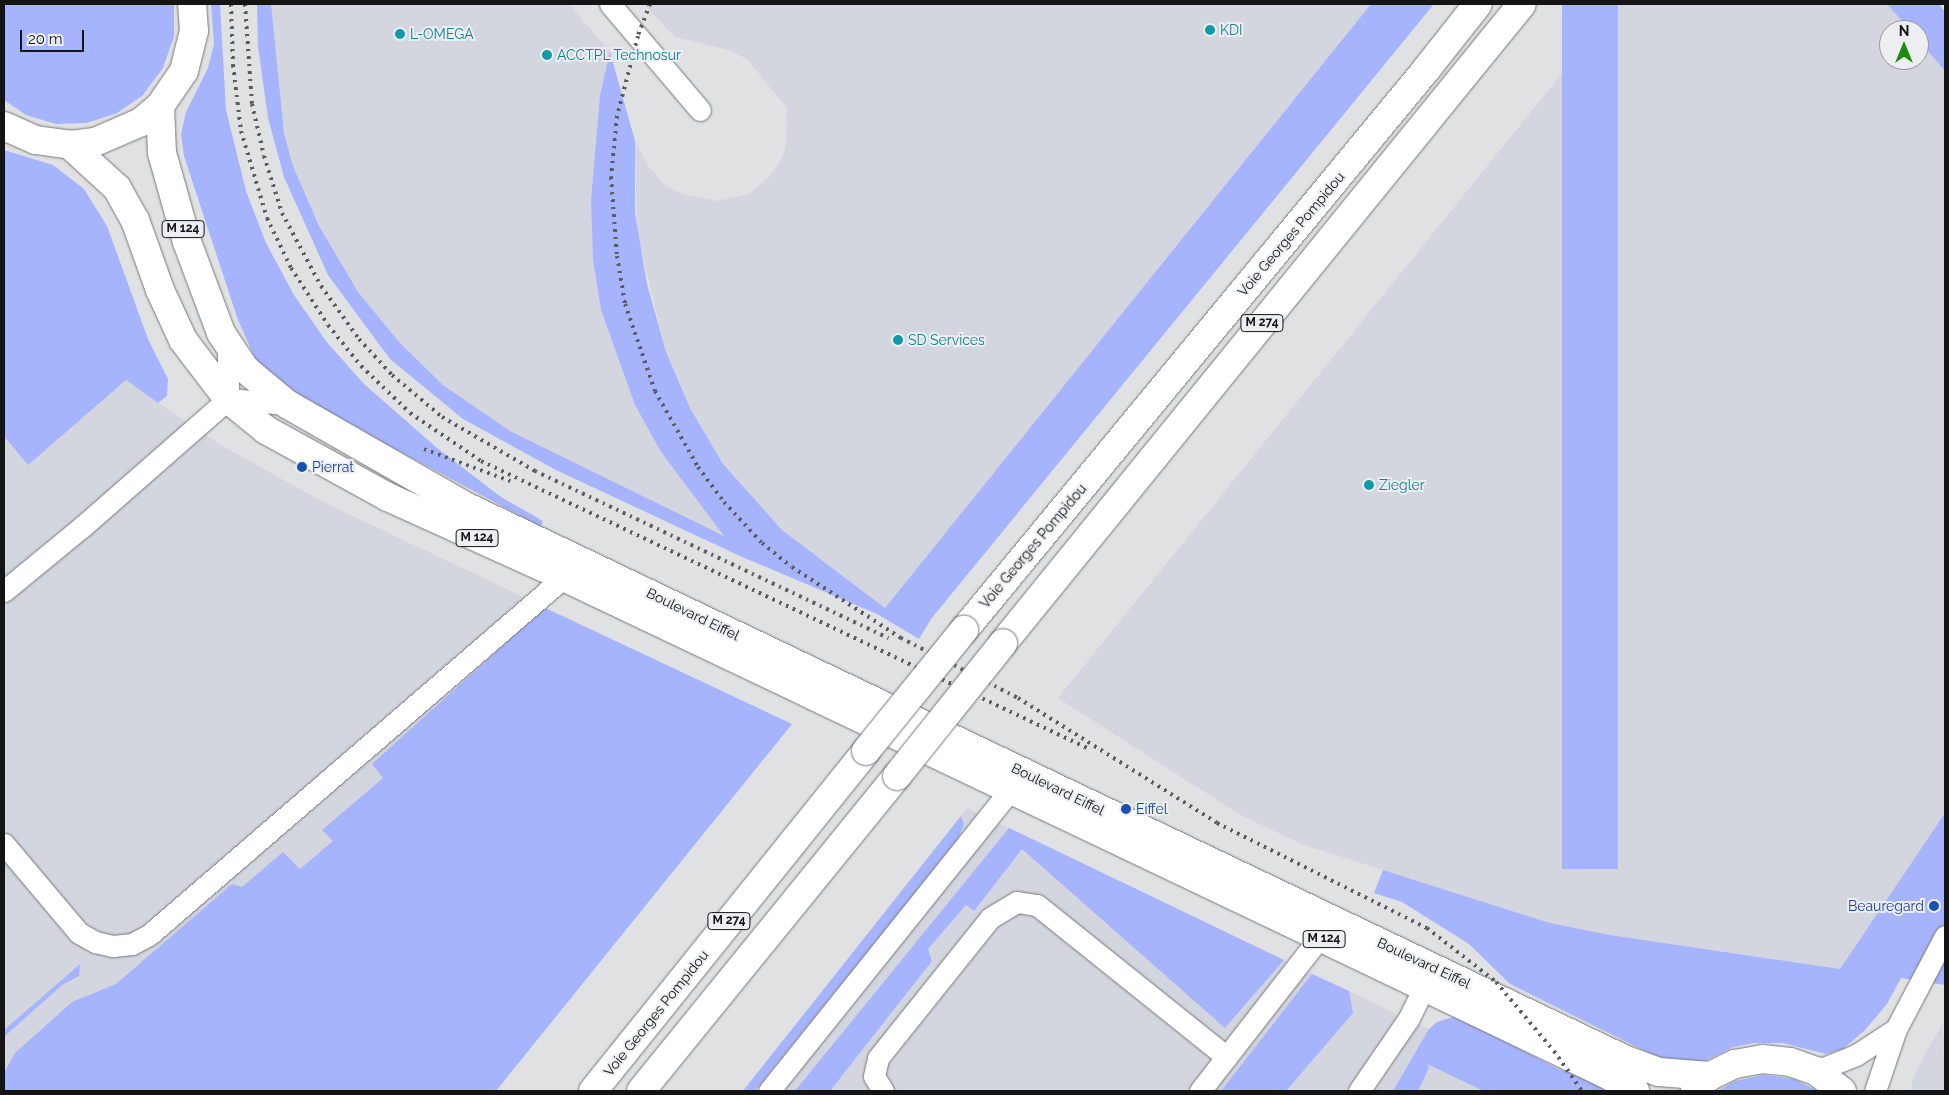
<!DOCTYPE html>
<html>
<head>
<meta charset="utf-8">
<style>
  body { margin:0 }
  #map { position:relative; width:1949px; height:1095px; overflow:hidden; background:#e0e1e3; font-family:Raleway,sans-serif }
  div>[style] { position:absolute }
  .built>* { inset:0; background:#d3d5df }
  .green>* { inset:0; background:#a6b4fd; transform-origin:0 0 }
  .roads { filter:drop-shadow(0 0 1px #777779) drop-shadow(0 0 1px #777779) }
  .minor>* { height:21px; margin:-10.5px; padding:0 10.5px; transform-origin:10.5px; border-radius:10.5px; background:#fff }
  .major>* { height:28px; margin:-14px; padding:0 14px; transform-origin:14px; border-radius:14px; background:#fff }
  .highway>* { height:28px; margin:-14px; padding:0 14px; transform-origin:14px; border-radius:14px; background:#fff }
  .rail>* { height:4px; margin-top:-2px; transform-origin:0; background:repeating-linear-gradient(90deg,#5c5c5e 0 2.5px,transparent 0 7.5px) }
  .bridges { filter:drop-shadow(0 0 1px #777779) drop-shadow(0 0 1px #777779) }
  .highway-bridge>* { height:28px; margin:-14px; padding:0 14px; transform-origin:14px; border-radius:14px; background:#fff }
  .dots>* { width:14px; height:14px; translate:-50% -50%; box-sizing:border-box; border:2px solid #edeef1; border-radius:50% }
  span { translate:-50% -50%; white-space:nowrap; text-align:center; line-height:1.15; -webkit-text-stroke:4px #edeef1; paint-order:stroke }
  .shield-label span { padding:1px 4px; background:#edeef1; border:1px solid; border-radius:4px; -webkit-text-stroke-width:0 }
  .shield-label { font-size:12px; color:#141415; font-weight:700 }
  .culture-label { font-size:14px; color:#0d838f }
  .left { translate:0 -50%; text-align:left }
  .street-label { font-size:14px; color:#141415 }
  .transit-label { font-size:14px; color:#164399 }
  .right { translate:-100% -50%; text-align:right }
  .frame { position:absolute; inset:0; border:5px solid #141415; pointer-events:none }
  .north { position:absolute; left:1879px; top:20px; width:50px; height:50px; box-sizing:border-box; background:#edeef1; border:1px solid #969799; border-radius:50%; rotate:0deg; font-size:14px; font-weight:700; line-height:20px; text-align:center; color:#141415 }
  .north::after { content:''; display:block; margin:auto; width:18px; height:22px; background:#1b8b0e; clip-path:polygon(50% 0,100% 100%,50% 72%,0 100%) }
  .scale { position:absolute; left:20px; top:30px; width:64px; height:22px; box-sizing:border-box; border:2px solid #141415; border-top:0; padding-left:6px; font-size:15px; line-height:18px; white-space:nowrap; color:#141415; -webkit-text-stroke:4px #edeef1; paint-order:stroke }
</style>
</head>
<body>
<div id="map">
  <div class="built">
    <i style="clip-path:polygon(271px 4px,569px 4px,610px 52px,600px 95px,591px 200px,593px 260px,601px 310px,635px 405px,661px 452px,725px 537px,510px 431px,443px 385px,400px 343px,358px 293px,337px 259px,319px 226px,293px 166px,284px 133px,278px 90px)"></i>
    <i style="clip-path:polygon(644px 4px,1371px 4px,885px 608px,782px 530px,743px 489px,723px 464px,690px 408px,666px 352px,637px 232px,635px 141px,648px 166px,666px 186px,682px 194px,717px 201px,748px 194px,768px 178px,781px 161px,786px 146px,787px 108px,748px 60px,729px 50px,675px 37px)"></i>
    <i style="clip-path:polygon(1618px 4px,1887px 4px,1910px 30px,1889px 30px,1889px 60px,1919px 60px,1919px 41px,1945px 71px,1945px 813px,1840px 969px,1610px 935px,1550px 923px,1301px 844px,1239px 814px,1058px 698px)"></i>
    <i style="clip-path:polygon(4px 284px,145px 394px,219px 444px,325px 503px,739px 699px,4px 1091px)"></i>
    <i style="clip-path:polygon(967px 808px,1557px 1091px,743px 1091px)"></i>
    <i style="clip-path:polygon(1943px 1024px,1945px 1091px,1911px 1091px,1912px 1081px,1926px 1052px)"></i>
  </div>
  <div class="green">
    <i style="clip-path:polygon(4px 4px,174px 4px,174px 36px,163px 68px,142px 96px,117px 113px,87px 123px,56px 124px,26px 115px,4px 100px)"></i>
    <i style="clip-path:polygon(211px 4px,220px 4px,226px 110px,246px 191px,266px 243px,294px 295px,326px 341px,363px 383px,437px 448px,501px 497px,543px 521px,541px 527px,324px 411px,281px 384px,258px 365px,238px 320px,184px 156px,181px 134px,186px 112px,208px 68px,214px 44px)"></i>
    <i style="clip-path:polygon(257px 4px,271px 4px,284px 133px,293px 166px,319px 226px,358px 292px,400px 343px,443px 385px,510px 431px,724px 536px,661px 452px,635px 405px,601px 310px,593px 260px,591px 200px,600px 95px,610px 52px,635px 141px,635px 213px,647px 284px,666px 352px,690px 408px,723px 464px,782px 530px,885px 608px,1371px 4px,1434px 4px,931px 619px,919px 639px,877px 614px,740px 556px,556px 470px,463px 419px,390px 359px,328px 275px,284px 177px,268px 118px,258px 46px)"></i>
    <i style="left:1562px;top:4px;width:56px;height:865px"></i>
    <i style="clip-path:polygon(1887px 4px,1939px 4px,1945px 12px,1945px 71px,1919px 41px,1919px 30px,1910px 30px)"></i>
    <i style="clip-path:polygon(4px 150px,53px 165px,84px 189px,107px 226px,148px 339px,168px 379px,167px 396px,158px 403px,126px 380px,28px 465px,4px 436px)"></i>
    <i style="clip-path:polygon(545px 608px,792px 724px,496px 1091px,4px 1091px,4px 1073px,15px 1053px,72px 1002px,116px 984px,232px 884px,242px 887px,283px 852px,300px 869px,333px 841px,322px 830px,383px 778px,372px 764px)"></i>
    <i style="clip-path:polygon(1945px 813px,1945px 985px,1901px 978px,1887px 1004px,1865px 1030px,1843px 1049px,1826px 1054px,1783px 1043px,1754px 1043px,1733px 1047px,1705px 1061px,1688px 1065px,1669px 1063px,1510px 984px,1469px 944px,1402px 902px,1374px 893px,1383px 870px,1550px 923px,1610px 935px,1840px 969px)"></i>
    <i style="clip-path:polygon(961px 816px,964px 824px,957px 841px,755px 1091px,743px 1091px)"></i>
    <i style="clip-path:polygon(1009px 828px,1284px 960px,1225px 1028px,1022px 849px,974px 911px,966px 905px,928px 949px,932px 961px,830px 1091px,795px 1091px)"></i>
    <i style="clip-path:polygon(80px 964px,79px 976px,62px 985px,4px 1037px,4px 1030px)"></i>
    <i style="clip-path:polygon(1312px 974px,1349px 991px,1353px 1013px,1286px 1091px,1221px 1091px)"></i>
    <i style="clip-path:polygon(1456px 1016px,1560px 1070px,1593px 1076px,1620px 1091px,1484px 1091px,1427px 1064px,1429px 1068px,1418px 1091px,1393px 1091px,1429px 1029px,1437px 1022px)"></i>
    <i style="clip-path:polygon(1764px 1075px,1794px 1079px,1818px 1091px,1718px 1091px,1735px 1081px)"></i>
  </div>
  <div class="roads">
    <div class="minor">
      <i style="left:610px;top:4px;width:139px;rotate:49.7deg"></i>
      <i style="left:228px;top:346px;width:53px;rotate:90deg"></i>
      <i style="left:4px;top:591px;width:101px;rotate:-39.4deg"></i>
      <i style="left:82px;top:527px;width:194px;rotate:-41.2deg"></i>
      <i style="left:228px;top:399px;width:59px;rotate:4.8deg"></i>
      <i style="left:4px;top:844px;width:116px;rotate:49.9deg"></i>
      <i style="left:79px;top:933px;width:18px;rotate:29deg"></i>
      <i style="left:95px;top:942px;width:18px;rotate:13deg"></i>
      <i style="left:113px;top:946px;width:19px;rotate:-6deg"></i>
      <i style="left:132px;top:944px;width:19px;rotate:-28deg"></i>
      <i style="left:149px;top:935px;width:548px;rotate:-40.78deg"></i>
      <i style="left:1816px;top:1071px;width:43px;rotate:-21.8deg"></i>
      <i style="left:1856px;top:1055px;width:48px;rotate:-33deg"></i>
      <i style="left:769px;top:1091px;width:400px;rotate:-51.3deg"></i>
      <i style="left:883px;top:1091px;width:17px;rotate:-121deg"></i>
      <i style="left:874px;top:1076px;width:18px;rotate:-77deg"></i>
      <i style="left:878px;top:1058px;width:179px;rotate:-51.3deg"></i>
      <i style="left:990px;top:918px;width:31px;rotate:-31deg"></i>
      <i style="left:1017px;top:902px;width:20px;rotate:9deg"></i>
      <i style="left:1037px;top:905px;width:243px;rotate:38.7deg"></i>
      <i style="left:1200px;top:1091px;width:195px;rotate:-52.1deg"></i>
      <i style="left:1320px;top:937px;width:16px;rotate:-63deg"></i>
      <i style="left:1359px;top:1091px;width:88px;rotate:-55.6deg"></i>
      <i style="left:1409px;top:1018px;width:48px;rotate:-64deg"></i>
      <i style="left:1875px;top:1091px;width:65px;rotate:-71.3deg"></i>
      <i style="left:1896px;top:1029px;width:105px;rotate:-62.2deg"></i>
    </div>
    <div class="major">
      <i style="left:160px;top:106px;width:47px;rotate:87.6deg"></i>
      <i style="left:162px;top:153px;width:92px;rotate:74.3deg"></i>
      <i style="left:187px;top:242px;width:97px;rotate:69.5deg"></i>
      <i style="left:221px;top:333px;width:43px;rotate:56.3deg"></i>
      <i style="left:245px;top:369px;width:55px;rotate:39.8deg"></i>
      <i style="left:287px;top:404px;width:207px;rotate:29.8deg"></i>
      <i style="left:467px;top:507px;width:1284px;rotate:25.51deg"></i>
      <i style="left:1626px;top:1060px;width:35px;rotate:20deg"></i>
      <i style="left:1659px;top:1072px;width:51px;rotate:4.5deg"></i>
      <i style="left:4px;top:126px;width:35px;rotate:24deg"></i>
      <i style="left:36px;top:140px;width:34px;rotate:8deg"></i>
      <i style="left:70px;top:145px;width:25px;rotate:-7deg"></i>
      <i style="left:95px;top:142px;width:50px;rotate:-23.5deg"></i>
      <i style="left:141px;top:122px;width:25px;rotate:-40deg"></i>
      <i style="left:160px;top:106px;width:42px;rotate:-55.6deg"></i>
      <i style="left:184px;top:71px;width:41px;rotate:-76deg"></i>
      <i style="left:194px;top:31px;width:27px;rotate:-94deg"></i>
      <i style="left:70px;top:145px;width:64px;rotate:42.5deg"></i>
      <i style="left:117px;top:188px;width:37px;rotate:61deg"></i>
      <i style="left:135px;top:220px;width:74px;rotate:70.3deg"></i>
      <i style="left:160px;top:290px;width:55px;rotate:65.3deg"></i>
      <i style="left:183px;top:340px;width:74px;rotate:52.7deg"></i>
      <i style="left:228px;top:399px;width:49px;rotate:39.2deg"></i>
      <i style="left:266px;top:430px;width:139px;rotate:28.8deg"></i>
      <i style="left:388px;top:497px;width:193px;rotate:24.4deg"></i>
      <i style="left:564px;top:577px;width:837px;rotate:25.46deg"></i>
      <i style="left:1320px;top:937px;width:315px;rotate:25.6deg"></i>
      <i style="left:1604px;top:1073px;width:36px;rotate:30deg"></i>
      <i style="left:1695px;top:1088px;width:19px;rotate:-39deg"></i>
      <i style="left:1710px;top:1076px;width:28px;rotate:-26deg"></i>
      <i style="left:1735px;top:1064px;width:27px;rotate:-10deg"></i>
      <i style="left:1762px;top:1059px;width:28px;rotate:6deg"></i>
      <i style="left:1790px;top:1062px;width:28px;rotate:19deg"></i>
      <i style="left:1816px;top:1071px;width:33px;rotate:38deg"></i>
    </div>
    <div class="highway">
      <i style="left:964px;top:630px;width:725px;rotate:-50.49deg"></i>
      <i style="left:1425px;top:71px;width:85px;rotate:-51.7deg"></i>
      <i style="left:1003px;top:643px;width:823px;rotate:-50.92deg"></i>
      <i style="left:593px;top:1091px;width:436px;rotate:-51.2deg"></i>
      <i style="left:641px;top:1091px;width:406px;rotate:-50.9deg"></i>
    </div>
  </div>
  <div class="rail">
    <i style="left:231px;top:4px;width:61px;rotate:88.1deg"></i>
    <i style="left:233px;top:65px;width:66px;rotate:83.1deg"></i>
    <i style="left:241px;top:131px;width:91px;rotate:73.4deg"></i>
    <i style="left:267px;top:218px;width:55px;rotate:64.4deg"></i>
    <i style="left:291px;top:268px;width:68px;rotate:57deg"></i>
    <i style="left:328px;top:325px;width:53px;rotate:51.2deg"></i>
    <i style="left:361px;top:366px;width:68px;rotate:43.8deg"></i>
    <i style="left:410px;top:413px;width:86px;rotate:34.1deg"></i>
    <i style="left:481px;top:461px;width:671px;rotate:25.34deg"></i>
    <i style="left:245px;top:4px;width:100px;rotate:86deg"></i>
    <i style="left:252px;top:104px;width:53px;rotate:77deg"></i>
    <i style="left:264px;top:156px;width:60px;rotate:72.5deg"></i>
    <i style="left:282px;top:213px;width:83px;rotate:61.9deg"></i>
    <i style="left:321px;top:286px;width:65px;rotate:54.4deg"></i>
    <i style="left:359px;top:339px;width:49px;rotate:47.5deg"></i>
    <i style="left:392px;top:375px;width:65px;rotate:40deg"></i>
    <i style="left:442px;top:417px;width:108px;rotate:30.1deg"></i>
    <i style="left:535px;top:471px;width:391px;rotate:25.3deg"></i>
    <i style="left:650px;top:4px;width:34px;rotate:111deg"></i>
    <i style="left:638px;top:36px;width:83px;rotate:104.7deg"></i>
    <i style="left:617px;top:116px;width:61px;rotate:95.6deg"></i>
    <i style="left:611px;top:177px;width:79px;rotate:85.7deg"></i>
    <i style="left:617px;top:256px;width:49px;rotate:80.5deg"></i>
    <i style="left:625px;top:304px;width:92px;rotate:71deg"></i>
    <i style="left:655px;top:391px;width:87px;rotate:60.5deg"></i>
    <i style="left:698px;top:467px;width:44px;rotate:53.4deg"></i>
    <i style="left:724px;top:502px;width:56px;rotate:47.2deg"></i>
    <i style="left:762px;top:543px;width:38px;rotate:39deg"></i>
    <i style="left:792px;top:567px;width:130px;rotate:33.1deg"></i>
    <i style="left:901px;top:638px;width:131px;rotate:27.1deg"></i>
    <i style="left:1018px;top:698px;width:235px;rotate:32.1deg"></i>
    <i style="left:1217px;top:823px;width:235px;rotate:26.6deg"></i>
    <i style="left:1427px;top:928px;width:88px;rotate:38deg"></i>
    <i style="left:1496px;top:982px;width:90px;rotate:50deg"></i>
    <i style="left:1554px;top:1051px;width:49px;rotate:55deg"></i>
    <i style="left:424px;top:449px;width:92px;rotate:20.4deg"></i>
  </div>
  <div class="bridges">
    <div class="highway-bridge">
      <i style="left:866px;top:751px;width:156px;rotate:-51deg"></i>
      <i style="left:897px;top:776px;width:170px;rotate:-51.4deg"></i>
    </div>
  </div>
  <div class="dots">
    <i style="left:1210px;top:30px;background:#0f9aa8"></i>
    <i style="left:400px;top:34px;background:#0f9aa8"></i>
    <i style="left:547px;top:55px;background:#0f9aa8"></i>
    <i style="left:898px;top:340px;background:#0f9aa8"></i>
    <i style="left:302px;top:467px;background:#1a4fb4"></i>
    <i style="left:1369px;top:485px;background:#0f9aa8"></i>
    <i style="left:1126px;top:809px;background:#1a4fb4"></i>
    <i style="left:1934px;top:906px;background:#1a4fb4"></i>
  </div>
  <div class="shield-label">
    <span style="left:183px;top:229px">M 124</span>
    <span style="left:1262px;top:323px">M 274</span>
    <span style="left:477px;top:538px">M 124</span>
    <span style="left:729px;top:921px">M 274</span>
    <span style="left:1324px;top:939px">M 124</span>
  </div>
  <div class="culture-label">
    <span class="left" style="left:1220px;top:30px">KDI</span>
    <span class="left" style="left:410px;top:34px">L-OMEGA</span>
    <span class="left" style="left:557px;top:55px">ACCTPL Technosur</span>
    <span class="left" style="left:908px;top:340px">SD Services</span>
    <span class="left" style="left:1379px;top:485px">Ziegler</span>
  </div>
  <div class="street-label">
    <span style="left:1291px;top:234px;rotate:-50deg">Voie Georges Pompidou</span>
    <span style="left:1033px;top:546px;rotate:-50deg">Voie Georges Pompidou</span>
    <span style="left:693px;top:614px;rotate:26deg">Boulevard Eiffel</span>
    <span style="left:1058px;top:789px;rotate:26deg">Boulevard Eiffel</span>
    <span style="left:1424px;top:963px;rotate:25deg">Boulevard Eiffel</span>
    <span style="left:656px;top:1013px;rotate:-51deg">Voie Georges Pompidou</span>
  </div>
  <div class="transit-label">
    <span class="left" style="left:312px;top:467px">Pierrat</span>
    <span class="left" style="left:1136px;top:809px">Eiffel</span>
    <span class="right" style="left:1924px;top:906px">Beauregard</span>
  </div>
  <div class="frame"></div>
  <div class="north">N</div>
  <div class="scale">20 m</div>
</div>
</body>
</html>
